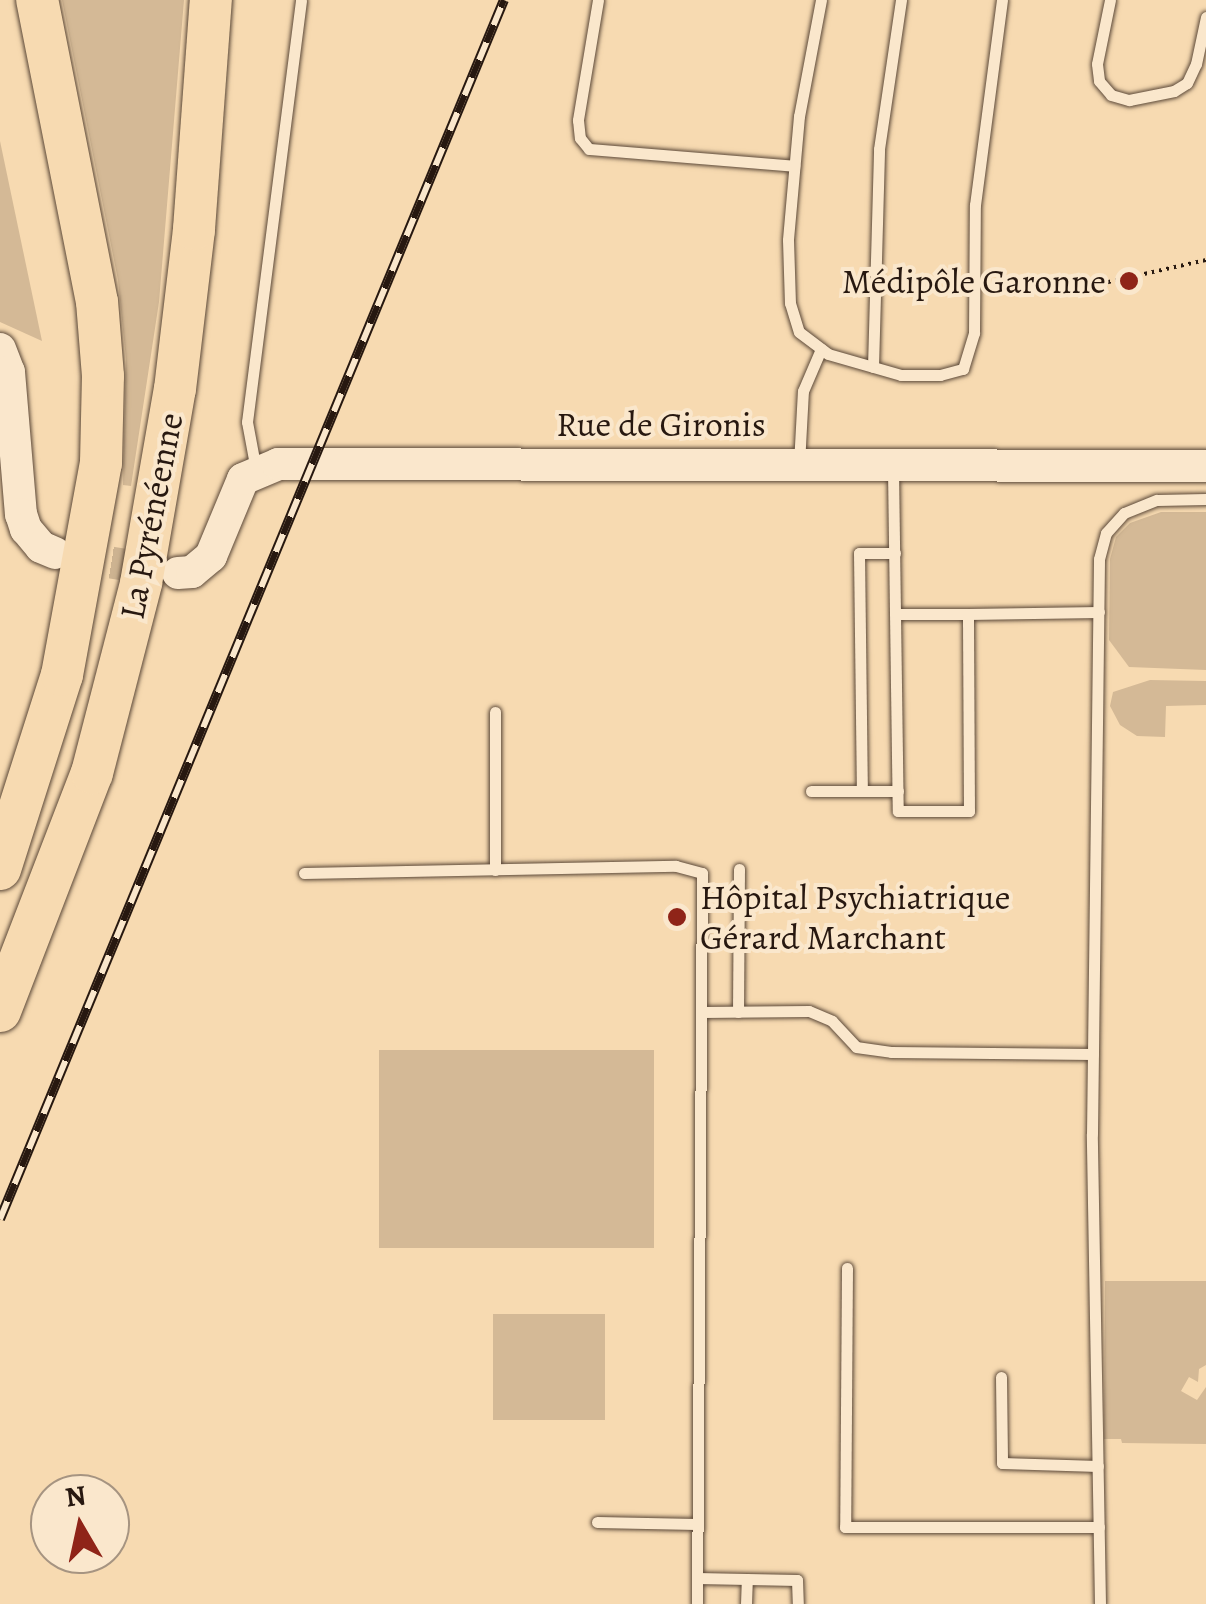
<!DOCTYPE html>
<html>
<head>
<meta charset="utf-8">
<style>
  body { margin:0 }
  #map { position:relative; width:1206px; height:1604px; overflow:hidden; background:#f7dab1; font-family:Alegreya,serif }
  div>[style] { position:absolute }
  .green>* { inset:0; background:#d4b996; transform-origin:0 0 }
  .secondary-tunnel>* { height:32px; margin-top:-16px; transform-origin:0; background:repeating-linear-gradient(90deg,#cdb391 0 32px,transparent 0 48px) }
  .path>* { height:4px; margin-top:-2px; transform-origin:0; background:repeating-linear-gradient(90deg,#271810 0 2.5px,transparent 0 7.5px) }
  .roads { filter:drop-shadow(0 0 2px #5b4838) drop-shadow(0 0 2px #5b4838) }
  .lane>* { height:11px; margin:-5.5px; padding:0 5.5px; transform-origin:5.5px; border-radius:5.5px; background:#fae7cc }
  .secondary>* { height:32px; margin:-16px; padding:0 16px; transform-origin:16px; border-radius:16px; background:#fae7cc }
  .highway>* { height:42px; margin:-21px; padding:0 21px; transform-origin:21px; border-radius:21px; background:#f7dab1 }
  .rail>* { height:10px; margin-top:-5px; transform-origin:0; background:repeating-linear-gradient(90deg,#fae7cc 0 19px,#271810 0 38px); box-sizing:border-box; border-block:2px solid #271810 }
  .dots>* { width:28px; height:28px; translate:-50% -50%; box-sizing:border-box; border:5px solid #fae7cc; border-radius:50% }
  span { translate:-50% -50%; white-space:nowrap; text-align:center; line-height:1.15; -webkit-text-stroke:8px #fae7cc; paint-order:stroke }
  .poi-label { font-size:35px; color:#271810 }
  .right { translate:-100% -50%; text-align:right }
  .left { translate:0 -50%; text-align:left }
  .street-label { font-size:35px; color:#271810 }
  .north { position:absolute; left:30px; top:1474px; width:100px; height:100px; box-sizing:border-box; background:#fae7cc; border:2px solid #a69481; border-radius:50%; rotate:351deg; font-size:28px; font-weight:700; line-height:40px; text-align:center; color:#271810 }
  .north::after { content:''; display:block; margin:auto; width:35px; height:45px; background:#8f2418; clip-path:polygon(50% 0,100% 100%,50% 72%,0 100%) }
</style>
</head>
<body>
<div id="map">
  <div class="green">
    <i style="clip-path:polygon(62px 0,184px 0,159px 302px,131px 486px,123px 485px,126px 359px,118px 280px)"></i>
    <i style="clip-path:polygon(0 141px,42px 341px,0 322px)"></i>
    <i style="clip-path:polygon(1161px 512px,1206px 512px,1206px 670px,1129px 667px,1109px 640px,1110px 559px,1116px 537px,1130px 523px)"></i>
    <i style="clip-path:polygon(1150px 680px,1206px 681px,1206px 705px,1166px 706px,1165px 737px,1137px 736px,1120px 725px,1110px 706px,1113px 692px)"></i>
    <i style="left:654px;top:1050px;width:198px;height:275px;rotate:90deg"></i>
    <i style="clip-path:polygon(1105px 1281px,1206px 1281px,1206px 1365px,1199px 1369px,1198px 1382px,1189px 1377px,1181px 1391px,1197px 1400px,1206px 1387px,1206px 1444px,1122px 1443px,1121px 1439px,1104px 1439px)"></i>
    <i style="left:493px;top:1314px;width:112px;height:106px"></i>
  </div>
  <div class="secondary-tunnel">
    <i style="left:64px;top:555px;width:101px;rotate:9.1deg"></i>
  </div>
  <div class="path">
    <i style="left:1064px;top:292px;width:146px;rotate:-12.7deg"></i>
  </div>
  <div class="roads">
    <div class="lane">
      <i style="left:598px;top:0;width:122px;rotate:99.5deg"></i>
      <i style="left:578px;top:120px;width:18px;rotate:84deg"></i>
      <i style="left:580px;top:138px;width:14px;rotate:51deg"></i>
      <i style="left:589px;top:149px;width:206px;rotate:4.7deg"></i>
      <i style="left:821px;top:0;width:118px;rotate:100.7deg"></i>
      <i style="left:799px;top:116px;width:124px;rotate:95.1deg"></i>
      <i style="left:788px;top:240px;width:63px;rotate:88.2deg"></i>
      <i style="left:790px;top:303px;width:30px;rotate:73deg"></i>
      <i style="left:799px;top:332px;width:36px;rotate:37deg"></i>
      <i style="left:828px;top:354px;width:76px;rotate:16deg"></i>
      <i style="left:901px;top:375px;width:39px"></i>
      <i style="left:940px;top:375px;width:24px;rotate:-15deg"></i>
      <i style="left:963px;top:369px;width:38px;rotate:-73deg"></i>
      <i style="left:974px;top:333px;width:128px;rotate:-89.6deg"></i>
      <i style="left:975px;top:205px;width:207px;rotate:-82.5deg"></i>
      <i style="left:1110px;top:0;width:65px;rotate:101.5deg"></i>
      <i style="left:1097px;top:64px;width:17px;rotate:83deg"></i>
      <i style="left:1099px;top:81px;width:18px;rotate:49deg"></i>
      <i style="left:1111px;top:95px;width:19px;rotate:16deg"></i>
      <i style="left:1129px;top:100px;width:46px;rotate:-11.3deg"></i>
      <i style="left:1174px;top:91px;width:15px;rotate:-32deg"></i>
      <i style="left:1187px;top:83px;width:21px;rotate:-65deg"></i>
      <i style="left:1196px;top:64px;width:48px;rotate:-78deg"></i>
      <i style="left:873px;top:367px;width:218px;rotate:-88.4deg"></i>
      <i style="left:879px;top:149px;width:151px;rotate:-81.6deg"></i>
      <i style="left:799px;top:464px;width:73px;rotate:-86.9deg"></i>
      <i style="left:803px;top:391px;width:46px;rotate:-66.8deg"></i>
      <i style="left:256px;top:470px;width:49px;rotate:-100.6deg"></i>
      <i style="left:247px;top:422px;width:425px;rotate:-82.7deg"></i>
      <i style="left:893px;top:470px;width:341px;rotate:89.2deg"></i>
      <i style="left:898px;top:811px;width:71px"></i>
      <i style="left:969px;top:811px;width:197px;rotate:-90.3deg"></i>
      <i style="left:968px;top:614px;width:71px;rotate:180deg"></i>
      <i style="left:895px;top:553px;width:36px;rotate:180deg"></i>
      <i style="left:859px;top:553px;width:238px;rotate:89.3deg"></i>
      <i style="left:862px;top:791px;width:36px"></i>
      <i style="left:968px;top:614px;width:131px;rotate:-0.9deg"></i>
      <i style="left:811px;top:791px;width:51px"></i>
      <i style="left:495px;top:870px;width:158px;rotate:-90deg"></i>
      <i style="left:304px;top:873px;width:372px;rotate:-1.1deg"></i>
      <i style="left:676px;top:866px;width:27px;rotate:15deg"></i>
      <i style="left:702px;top:873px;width:731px;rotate:90.39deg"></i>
      <i style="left:702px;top:1012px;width:107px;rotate:-0.5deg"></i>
      <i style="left:809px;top:1011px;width:25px;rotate:23deg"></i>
      <i style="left:832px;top:1021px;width:35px;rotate:47deg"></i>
      <i style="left:856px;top:1047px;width:35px;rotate:8deg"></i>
      <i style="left:891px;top:1052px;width:202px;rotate:0.6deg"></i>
      <i style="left:738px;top:1012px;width:143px;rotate:-89.6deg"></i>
      <i style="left:847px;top:1268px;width:259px;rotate:90.4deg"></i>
      <i style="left:845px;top:1527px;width:254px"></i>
      <i style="left:1001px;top:1377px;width:86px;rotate:89.3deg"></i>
      <i style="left:1002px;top:1463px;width:96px;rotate:1.8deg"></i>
      <i style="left:597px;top:1522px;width:99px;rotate:1.2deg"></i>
      <i style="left:697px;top:1578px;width:100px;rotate:1.1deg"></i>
      <i style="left:797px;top:1580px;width:24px;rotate:88deg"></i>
      <i style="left:746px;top:1604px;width:25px;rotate:-88deg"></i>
      <i style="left:1100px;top:1604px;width:470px;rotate:-91deg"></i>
      <i style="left:1092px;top:1134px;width:575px;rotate:-89.3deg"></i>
      <i style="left:1099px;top:559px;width:27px;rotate:-75deg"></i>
      <i style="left:1106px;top:533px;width:27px;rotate:-48deg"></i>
      <i style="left:1124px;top:513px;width:35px;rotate:-22deg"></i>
      <i style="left:1157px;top:500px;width:49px;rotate:-1.2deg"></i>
    </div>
    <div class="secondary">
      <i style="left:0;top:349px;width:25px;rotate:69deg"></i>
      <i style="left:9px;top:372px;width:143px;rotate:85.2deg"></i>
      <i style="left:21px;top:514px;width:16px;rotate:72deg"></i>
      <i style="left:26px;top:529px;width:23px;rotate:50deg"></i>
      <i style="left:41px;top:547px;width:15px;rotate:23deg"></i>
      <i style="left:178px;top:573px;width:14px;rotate:-4deg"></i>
      <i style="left:192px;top:572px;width:25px;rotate:-40deg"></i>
      <i style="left:211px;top:556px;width:83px;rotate:-67.4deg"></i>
      <i style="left:243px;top:479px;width:38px;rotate:-23deg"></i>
      <i style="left:278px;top:464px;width:928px;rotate:0.12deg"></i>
    </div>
    <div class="highway">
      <i style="left:0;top:869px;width:204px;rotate:-72.3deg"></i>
      <i style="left:62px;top:675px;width:216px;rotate:-79.6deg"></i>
      <i style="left:101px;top:463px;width:87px;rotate:-88.7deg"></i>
      <i style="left:103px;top:376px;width:74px;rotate:-94.6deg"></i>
      <i style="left:97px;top:302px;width:308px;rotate:-101.2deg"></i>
      <i style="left:0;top:1011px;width:255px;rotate:-68.9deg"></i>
      <i style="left:92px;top:773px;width:196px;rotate:-75.5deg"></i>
      <i style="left:141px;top:583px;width:197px;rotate:-80.1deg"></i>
      <i style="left:175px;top:389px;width:161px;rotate:-83.2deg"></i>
      <i style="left:194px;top:229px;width:230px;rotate:-85.8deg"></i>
    </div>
  </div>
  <div class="rail">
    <i style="left:0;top:1219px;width:1319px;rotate:-67.54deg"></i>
  </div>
  <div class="dots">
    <i style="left:1129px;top:281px;background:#8f2418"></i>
    <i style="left:677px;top:917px;background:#8f2418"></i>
  </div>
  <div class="poi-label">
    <span class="right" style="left:1106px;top:281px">Médipôle Garonne</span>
    <span class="left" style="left:700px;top:917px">Hôpital Psychiatrique<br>Gérard Marchant</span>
  </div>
  <div class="street-label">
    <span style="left:661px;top:424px">Rue de Gironis</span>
    <span style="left:151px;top:516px;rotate:-79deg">La Pyrénéenne</span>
  </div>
  <div class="north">N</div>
</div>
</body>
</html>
